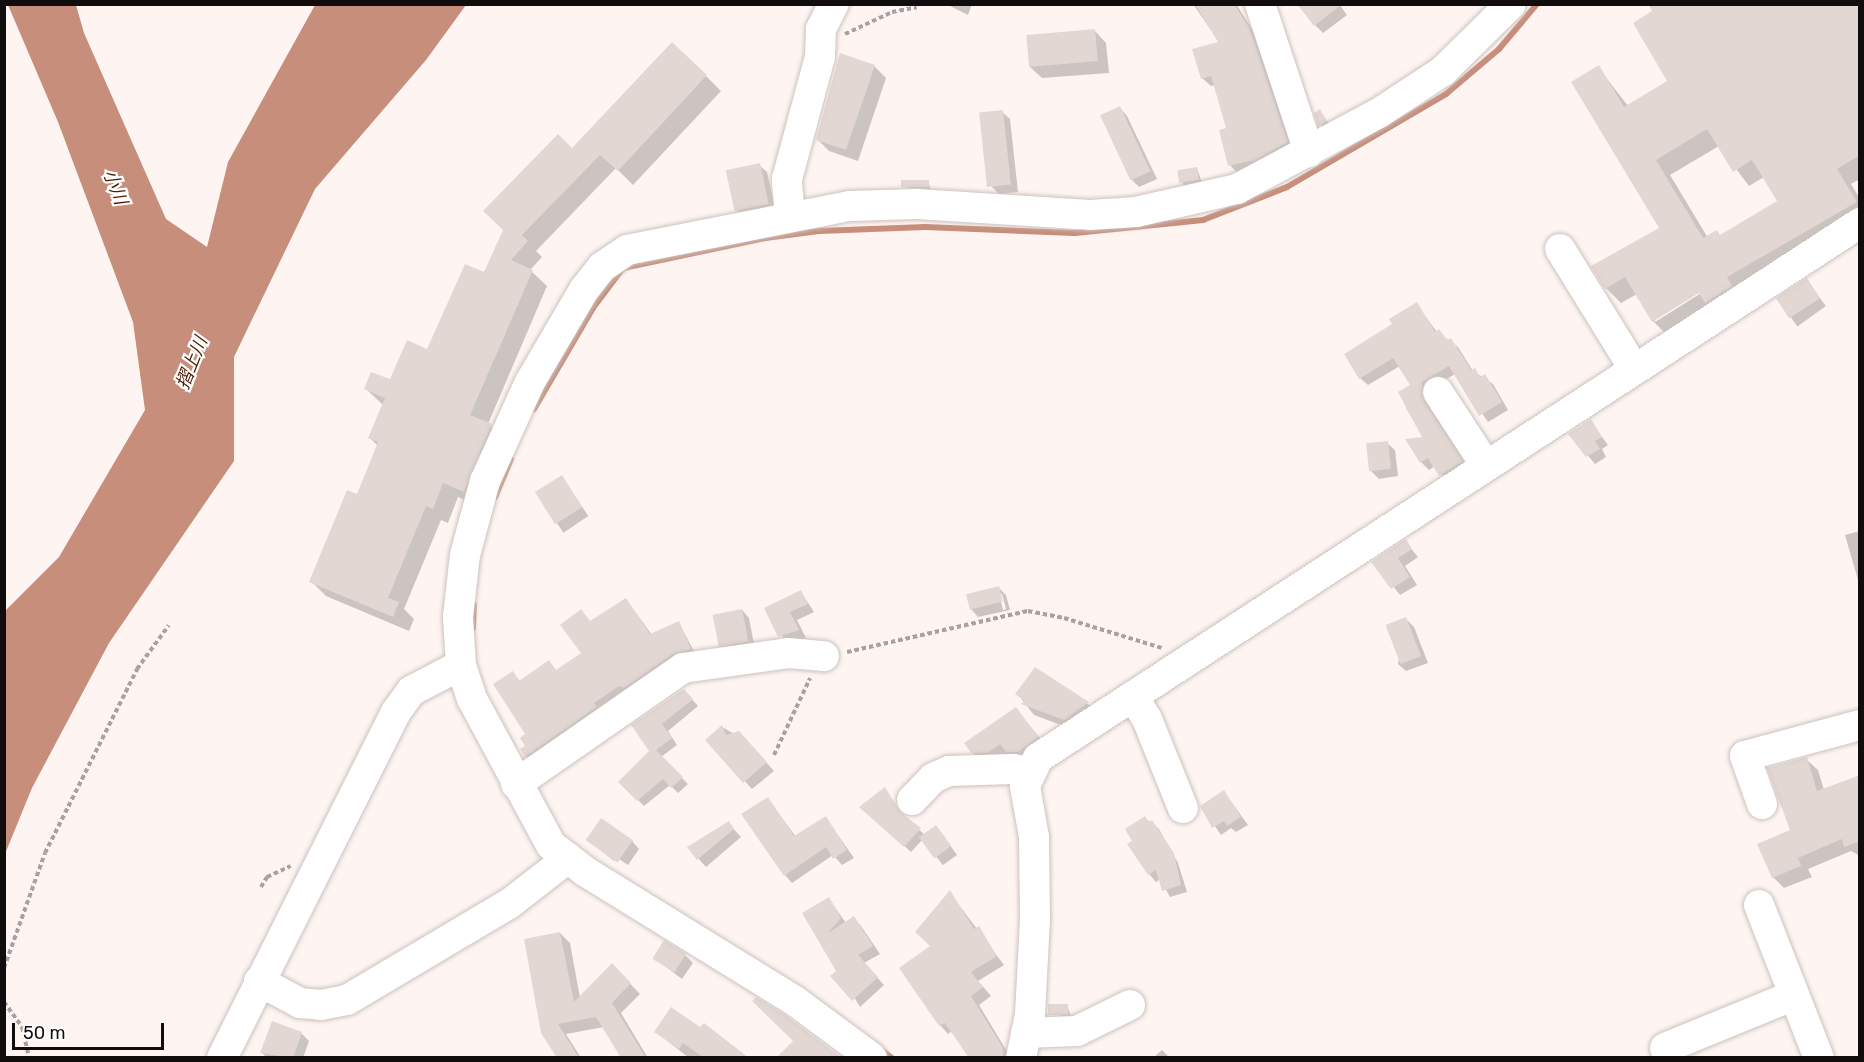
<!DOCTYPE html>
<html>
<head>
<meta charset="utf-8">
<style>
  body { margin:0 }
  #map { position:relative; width:1864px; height:1062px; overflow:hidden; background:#fef5f2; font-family:Rubik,"Noto Sans JP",sans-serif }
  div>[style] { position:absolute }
  .water>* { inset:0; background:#c78e7b }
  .shadow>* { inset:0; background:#0003; transform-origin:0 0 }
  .stream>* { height:6px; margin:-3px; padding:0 3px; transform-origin:3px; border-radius:3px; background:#c78e7b }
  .building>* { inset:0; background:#e2d7d3; transform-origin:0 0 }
  .path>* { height:4px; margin-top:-2px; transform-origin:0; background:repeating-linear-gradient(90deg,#a8a19f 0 4.5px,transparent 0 7.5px) }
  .roads { filter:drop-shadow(0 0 2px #ccc1be) drop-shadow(0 0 2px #ccc1be) }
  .minor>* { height:30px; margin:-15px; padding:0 15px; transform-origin:15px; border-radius:15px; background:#fff }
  span { translate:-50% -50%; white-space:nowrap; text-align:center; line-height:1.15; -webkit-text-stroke:4.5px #fff; paint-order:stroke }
  .water-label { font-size:18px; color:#4e1a06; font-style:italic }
  .frame { position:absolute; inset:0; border:6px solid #110d0c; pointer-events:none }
  .scale { position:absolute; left:12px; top:1023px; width:152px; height:27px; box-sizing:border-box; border:3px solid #110d0c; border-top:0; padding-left:8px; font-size:18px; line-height:21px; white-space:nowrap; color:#110d0c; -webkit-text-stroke:4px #fff; paint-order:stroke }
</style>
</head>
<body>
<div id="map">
  <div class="water">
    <i style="clip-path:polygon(8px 5px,76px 5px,84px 33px,166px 219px,207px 247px,228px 162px,315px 5px,466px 5px,426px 60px,315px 189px,234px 357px,234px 461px,109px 643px,32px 788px,5px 854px,5px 611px,59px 557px,145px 410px,133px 322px,58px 122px)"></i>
  </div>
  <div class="shadow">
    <i style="clip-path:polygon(946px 4px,972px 4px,968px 15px)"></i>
    <i style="clip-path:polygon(1193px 4px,1236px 4px,1257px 37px,1295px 151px,1238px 174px,1230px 165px,1228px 129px,1216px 85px,1211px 86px,1202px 78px,1220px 43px)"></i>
    <i style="clip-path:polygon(1339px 4px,1347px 15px,1323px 33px,1315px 25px)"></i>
    <i style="clip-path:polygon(evenodd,1860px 4px,1860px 179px,1851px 184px,1860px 199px,1860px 224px,1668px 336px,1653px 321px,1637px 294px,1621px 303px,1606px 288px,1661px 228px,1598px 67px,1628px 106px,1860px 4px,1719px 146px,1749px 186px,1764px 177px,1779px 201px,1721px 236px,1708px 238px,1670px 175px,1719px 146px,1860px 4px,1704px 288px,1706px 290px,1655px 322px,1655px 318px,1704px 288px)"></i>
    <i style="clip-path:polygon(1095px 31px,1106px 43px,1109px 73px,1042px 78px,1030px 67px)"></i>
    <i style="clip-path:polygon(874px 66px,886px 78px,858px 161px,829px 151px,817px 139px)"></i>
    <i style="clip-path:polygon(706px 76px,721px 91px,633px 185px,616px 168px,536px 251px,542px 257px,530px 270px,547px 286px,488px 424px,506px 440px,479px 506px,458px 497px,448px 523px,441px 520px,404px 609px,414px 619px,409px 631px,326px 596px,311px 581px,358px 496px,378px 446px,370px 438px,383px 405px,366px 389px,390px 381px,427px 351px,572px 150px)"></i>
    <i style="clip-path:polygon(1120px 108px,1127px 116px,1157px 179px,1139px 187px,1132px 180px)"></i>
    <i style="clip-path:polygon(1002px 112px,1010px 119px,1018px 192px,999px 194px,992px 187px)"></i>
    <i style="clip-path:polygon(1316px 114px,1323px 115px,1330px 125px,1323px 128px)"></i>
    <i style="clip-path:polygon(759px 165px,767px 172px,776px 212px,744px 218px,736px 210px)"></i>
    <i style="clip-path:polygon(1197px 168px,1202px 183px,1184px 187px,1179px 172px)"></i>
    <i style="clip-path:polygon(928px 181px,931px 190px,902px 187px)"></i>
    <i style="left:1807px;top:280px;width:32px;height:35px;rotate:54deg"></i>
    <i style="clip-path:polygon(1416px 304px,1437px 332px,1458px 347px,1473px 371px,1493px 384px,1508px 410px,1488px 422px,1455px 374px,1428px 390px,1431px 410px,1469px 469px,1448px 483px,1435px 466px,1429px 470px,1421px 462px,1424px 438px,1406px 408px,1412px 386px,1400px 366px,1368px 385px,1360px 378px,1394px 325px)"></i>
    <i style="clip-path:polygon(1590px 421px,1608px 445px,1602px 449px,1606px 457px,1595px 464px,1570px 434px)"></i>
    <i style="clip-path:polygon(1387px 443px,1395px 450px,1398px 476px,1379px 479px,1371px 471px)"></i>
    <i style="left:562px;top:477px;width:47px;height:30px;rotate:56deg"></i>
    <i style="clip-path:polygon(1860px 531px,1860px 587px,1845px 535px)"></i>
    <i style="clip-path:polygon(1405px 541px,1418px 557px,1405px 566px,1417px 585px,1400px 595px,1387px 578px)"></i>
    <i style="clip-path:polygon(evenodd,998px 587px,1006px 595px,1010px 610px,978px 617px,971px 609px,998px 587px,999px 594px,1002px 594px,1006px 609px,1003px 610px,999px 594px)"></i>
    <i style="clip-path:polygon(801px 592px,814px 612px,797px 620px,806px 638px,787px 644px,766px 608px)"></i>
    <i style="clip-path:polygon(626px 599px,652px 635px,679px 623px,697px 657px,533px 763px,526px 756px,527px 735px,513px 673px,521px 682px,557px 671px,583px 653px,591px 622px)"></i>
    <i style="clip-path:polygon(742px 610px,749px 618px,755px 649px,727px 653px,719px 645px)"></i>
    <i style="clip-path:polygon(1406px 619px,1414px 627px,1428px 663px,1406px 671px,1398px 664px)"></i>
    <i style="clip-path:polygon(1035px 669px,1088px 704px,1100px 715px,1077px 731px,1034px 715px,1017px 693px)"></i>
    <i style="clip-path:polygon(690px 697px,698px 706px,668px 731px,677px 745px,661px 757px,688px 784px,678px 793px,670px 785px,644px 806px,620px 782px,651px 751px,633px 726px)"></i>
    <i style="clip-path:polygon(1016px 709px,1049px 749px,984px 764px,972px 752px)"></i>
    <i style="clip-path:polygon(722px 727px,747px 741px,774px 771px,752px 789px,707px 740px)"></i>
    <i style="clip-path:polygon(1806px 759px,1818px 770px,1824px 790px,1860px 776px,1860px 856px,1851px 851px,1808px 869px,1812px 877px,1784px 888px,1773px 877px,1792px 831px)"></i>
    <i style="clip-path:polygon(884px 789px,904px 817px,925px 835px,943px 835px,957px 855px,943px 865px,922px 840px,911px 852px,868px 813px,871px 798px)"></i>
    <i style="clip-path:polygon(1224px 792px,1248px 825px,1236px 832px,1231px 828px,1221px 835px,1202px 807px)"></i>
    <i style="clip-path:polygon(768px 799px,796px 837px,826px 818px,854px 858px,842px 865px,833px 855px,792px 883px,785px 875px)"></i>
    <i style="clip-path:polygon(1145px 818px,1159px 829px,1178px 863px,1187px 892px,1170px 897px,1160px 879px,1156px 882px,1149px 874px,1135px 841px)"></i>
    <i style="clip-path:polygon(728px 823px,741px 837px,706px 867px,689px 848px)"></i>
    <i style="clip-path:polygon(588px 840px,632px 841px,639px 849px,628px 865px,616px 857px,614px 861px)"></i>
    <i style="clip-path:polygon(950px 893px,1004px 965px,978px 981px,991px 996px,979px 1005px,1011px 1058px,971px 1058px,952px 1031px,948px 1034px,940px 1025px,932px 947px)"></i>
    <i style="clip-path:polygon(829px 899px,846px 923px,854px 918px,861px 926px,880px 954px,864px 963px,884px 985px,860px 1007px,804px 914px)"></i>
    <i style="clip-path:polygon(560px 933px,570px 943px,580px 998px,612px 965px,640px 994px,621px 1013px,648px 1058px,623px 1058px,604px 1027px,566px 1034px,581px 1058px,559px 1058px,525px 940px)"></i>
    <i style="clip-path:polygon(685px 955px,693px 963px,682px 979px,654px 958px)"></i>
    <i style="clip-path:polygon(1067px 1005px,1071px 1017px,1049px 1014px)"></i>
    <i style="clip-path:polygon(656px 1032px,747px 1058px,689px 1058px)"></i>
    <i style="clip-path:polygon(301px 1033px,309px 1041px,303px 1058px,267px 1058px,262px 1053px)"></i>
    <i style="clip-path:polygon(1162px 1050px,1170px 1058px,1153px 1058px)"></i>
  </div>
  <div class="stream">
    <i style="left:534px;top:409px;width:117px;rotate:-59.7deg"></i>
    <i style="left:593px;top:308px;width:50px;rotate:-53.1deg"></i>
    <i style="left:623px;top:268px;width:145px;rotate:-11.9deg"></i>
    <i style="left:765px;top:238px;width:54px;rotate:-7.4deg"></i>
    <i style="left:819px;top:231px;width:106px;rotate:-2.2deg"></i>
    <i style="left:925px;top:227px;width:150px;rotate:2.3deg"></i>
    <i style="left:1075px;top:233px;width:129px;rotate:-5.8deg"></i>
    <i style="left:1203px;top:220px;width:90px;rotate:-21.4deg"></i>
    <i style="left:1287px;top:187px;width:184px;rotate:-30.3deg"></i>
    <i style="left:1446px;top:94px;width:70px;rotate:-40.3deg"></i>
    <i style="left:1499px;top:49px;width:59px;rotate:-49.8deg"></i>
    <i style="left:495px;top:497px;width:41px;rotate:-67.2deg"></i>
    <i style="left:473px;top:628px;width:23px;rotate:-88deg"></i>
    <i style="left:879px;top:1048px;width:16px;rotate:38deg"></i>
  </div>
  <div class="building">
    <i style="clip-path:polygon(1195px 4px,1234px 4px,1249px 27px,1288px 142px,1255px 160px,1228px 166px,1219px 130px,1226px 128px,1211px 76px,1201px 79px,1192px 49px,1218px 42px)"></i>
    <i style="clip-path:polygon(1297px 4px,1342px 4px,1314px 26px)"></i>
    <i style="clip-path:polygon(evenodd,1648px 4px,1860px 4px,1860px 155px,1837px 169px,1857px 202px,1727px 277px,1732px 286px,1705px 303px,1699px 293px,1652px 322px,1625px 277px,1605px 289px,1591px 266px,1659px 228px,1571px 82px,1599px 65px,1624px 107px,1667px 81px,1633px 23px,1652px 11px,1648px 4px,1707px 129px,1733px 172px,1752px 160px,1777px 201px,1720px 235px,1717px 230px,1703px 238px,1656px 160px,1707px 129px)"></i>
    <i style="left:1095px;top:29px;width:32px;height:69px;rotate:85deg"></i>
    <i style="clip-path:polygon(672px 42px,707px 75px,618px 171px,600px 155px,522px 235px,528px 241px,511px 260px,533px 270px,470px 415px,492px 424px,464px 492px,443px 483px,433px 509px,426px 506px,388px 598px,399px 602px,393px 617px,309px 582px,347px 490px,357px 494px,378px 442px,368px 438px,385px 398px,364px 389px,371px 372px,390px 379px,407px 340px,427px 349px,465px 264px,484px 272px,503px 230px,483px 211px,558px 134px,572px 148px)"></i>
    <i style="clip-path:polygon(840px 53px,875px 65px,846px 150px,816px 140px)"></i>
    <i style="left:1120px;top:106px;width:72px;height:22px;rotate:65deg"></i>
    <i style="clip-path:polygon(1320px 109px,1327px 121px,1318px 126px,1314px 113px)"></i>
    <i style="left:1003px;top:110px;width:75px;height:24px;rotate:84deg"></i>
    <i style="left:760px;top:163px;width:42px;height:35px;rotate:78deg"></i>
    <i style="left:1197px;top:167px;width:13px;height:20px;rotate:81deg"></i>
    <i style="left:901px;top:180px;width:28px;height:7px"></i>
    <i style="left:1807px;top:278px;width:24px;height:37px;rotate:57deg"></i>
    <i style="clip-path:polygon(1417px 302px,1435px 332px,1439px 329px,1447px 340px,1451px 338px,1471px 370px,1475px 368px,1480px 377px,1485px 374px,1502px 402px,1479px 416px,1449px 366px,1422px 382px,1424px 401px,1463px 461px,1439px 476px,1428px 458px,1420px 463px,1405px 439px,1422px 437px,1398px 392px,1410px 385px,1393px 358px,1359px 379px,1344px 354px,1392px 324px,1389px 319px)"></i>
    <i style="clip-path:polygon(1591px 419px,1602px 437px,1595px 441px,1600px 449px,1586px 457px,1568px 434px)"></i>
    <i style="left:1388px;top:441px;width:28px;height:22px;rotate:84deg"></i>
    <i style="left:562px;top:475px;width:38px;height:32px;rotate:58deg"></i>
    <i style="clip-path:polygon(1406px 539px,1412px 549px,1398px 558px,1410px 577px,1391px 589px,1371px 562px)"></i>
    <i style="left:999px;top:586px;width:16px;height:34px;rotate:76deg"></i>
    <i style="clip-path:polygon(801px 590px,808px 604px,790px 612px,799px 630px,778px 637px,764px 608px)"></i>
    <i style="clip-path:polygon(626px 598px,650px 634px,679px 621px,691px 649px,673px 654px,624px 688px,619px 686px,594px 703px,597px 707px,525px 757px,520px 749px,525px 746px,520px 738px,525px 734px,493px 684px,513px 671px,519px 681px,549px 660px,556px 670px,581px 653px,560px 625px,581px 609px,590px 621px)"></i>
    <i style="left:742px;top:609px;width:33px;height:30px;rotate:79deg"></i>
    <i style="left:1406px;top:617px;width:42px;height:22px;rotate:69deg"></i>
    <i style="clip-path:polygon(1035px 667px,1089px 702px,1064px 720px,1021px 704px,1025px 701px,1015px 694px)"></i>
    <i style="clip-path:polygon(684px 689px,693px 699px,662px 724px,672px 738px,656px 750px,683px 777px,671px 788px,663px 779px,637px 801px,618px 782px,649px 751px,631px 725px)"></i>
    <i style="clip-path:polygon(1016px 707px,1038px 737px,1018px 752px,1006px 752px,1000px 744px,987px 753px,971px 753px,964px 743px)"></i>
    <i style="clip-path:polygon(722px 725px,726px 735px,739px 731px,767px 762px,743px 783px,705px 740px)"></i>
    <i style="clip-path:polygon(1807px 757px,1817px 791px,1860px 775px,1860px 841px,1844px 847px,1842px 839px,1798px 858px,1801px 866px,1772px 878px,1757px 844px,1790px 830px,1767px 768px)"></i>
    <i style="clip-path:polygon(885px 787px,900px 812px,921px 828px,904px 847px,859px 807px)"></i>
    <i style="clip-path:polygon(1224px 790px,1241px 817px,1227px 826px,1224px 821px,1212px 828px,1200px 806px)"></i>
    <i style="clip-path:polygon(768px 797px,794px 836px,826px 816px,847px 850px,833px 859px,826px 847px,784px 876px,741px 814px)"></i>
    <i style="clip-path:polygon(1145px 816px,1149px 822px,1152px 820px,1174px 853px,1181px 885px,1162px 891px,1156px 870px,1148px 875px,1127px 844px,1132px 841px,1125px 829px)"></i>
    <i style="left:601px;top:818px;width:39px;height:27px;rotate:35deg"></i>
    <i style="clip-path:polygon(729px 821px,734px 829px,697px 860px,687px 847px)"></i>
    <i style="left:936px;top:825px;width:26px;height:21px;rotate:54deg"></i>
    <i style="clip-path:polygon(950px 890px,974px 929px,979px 926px,997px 956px,971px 972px,983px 987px,971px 996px,1003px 1048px,1003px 1058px,969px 1058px,945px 1023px,939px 1026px,899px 968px,930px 946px,915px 932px)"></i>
    <i style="clip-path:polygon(829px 897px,841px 918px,828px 933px,854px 916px,873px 946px,858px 955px,878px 977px,852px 1001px,830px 976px,836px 971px,802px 913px)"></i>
    <i style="clip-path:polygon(560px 932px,574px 1002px,612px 963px,631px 983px,612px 1003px,646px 1058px,621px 1058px,596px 1017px,558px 1024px,579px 1058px,557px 1058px,541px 1033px,524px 939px)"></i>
    <i style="left:664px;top:940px;width:26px;height:22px;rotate:32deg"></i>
    <i style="clip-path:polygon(756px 997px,785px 1015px,842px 1058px,776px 1058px,793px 1041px,752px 1001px)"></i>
    <i style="left:1048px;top:1004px;width:20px;height:11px"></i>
    <i style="clip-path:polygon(671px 1007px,700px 1027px,704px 1023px,749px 1058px,704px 1058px,683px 1043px,679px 1049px,654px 1032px)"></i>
    <i style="clip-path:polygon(272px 1021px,302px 1032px,293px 1058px,260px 1053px)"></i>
  </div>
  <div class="path">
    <i style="left:845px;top:34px;width:52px;rotate:-25.1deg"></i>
    <i style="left:892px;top:12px;width:25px;rotate:-11deg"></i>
    <i style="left:847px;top:652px;width:186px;rotate:-12.8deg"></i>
    <i style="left:1028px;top:611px;width:37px;rotate:11deg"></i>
    <i style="left:1064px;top:618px;width:102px;rotate:17deg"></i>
    <i style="left:774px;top:755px;width:85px;rotate:-64.9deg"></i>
    <i style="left:261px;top:887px;width:12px;rotate:-59deg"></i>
    <i style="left:267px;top:877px;width:26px;rotate:-25deg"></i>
    <i style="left:4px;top:968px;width:122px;rotate:-70.4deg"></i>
    <i style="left:45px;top:853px;width:206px;rotate:-63.4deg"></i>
    <i style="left:137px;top:669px;width:54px;rotate:-54deg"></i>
    <i style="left:4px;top:1002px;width:31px;rotate:54deg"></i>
    <i style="left:22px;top:1027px;width:32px;rotate:77deg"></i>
  </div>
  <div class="roads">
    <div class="minor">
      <i style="left:1260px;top:4px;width:156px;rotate:71.7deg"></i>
      <i style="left:790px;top:217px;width:38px;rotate:-95deg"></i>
      <i style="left:787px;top:179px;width:126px;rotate:-74.9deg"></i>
      <i style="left:820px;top:57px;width:28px;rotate:-88deg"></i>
      <i style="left:821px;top:29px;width:28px;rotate:-63deg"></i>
      <i style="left:1560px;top:249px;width:141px;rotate:58.3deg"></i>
      <i style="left:1438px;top:392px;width:86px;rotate:56.9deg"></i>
      <i style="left:1133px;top:696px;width:27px;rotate:59deg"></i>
      <i style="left:1147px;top:719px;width:96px;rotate:68deg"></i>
      <i style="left:516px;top:784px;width:203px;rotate:-34.8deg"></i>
      <i style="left:683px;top:668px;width:106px;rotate:-8.1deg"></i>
      <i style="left:788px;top:653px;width:36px;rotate:5deg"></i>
      <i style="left:912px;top:800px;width:30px;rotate:-46deg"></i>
      <i style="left:933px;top:778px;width:17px;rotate:-24deg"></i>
      <i style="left:949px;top:771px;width:64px;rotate:-1.8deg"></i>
      <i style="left:1013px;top:769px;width:16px;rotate:11deg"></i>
      <i style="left:1762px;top:804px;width:51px;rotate:-109.5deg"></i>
      <i style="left:1745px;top:756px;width:119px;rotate:-15.1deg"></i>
      <i style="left:1759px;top:905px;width:164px;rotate:68.6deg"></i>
      <i style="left:259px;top:981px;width:47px;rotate:28.2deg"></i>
      <i style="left:300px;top:1003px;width:21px;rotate:5deg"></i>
      <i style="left:321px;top:1005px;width:26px;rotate:-11deg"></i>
      <i style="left:347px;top:1000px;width:188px;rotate:-30.7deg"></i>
      <i style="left:509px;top:904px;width:75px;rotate:-37.9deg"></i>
      <i style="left:1026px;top:1033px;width:51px;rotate:-2.2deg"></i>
      <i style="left:1077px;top:1031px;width:59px;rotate:-26.1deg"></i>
      <i style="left:1665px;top:1048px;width:139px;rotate:-22.3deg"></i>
      <i style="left:222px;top:1058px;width:387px;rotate:-63.3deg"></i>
      <i style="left:396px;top:712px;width:26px;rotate:-54deg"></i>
      <i style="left:411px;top:691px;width:56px;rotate:-27.5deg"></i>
      <i style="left:872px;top:1058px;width:96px;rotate:-143.5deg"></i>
      <i style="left:795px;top:1001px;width:246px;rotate:-148.3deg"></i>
      <i style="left:586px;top:872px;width:44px;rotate:-142.4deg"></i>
      <i style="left:551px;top:845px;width:166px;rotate:-118.4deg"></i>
      <i style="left:472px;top:699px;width:36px;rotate:-108deg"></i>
      <i style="left:461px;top:665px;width:48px;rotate:-93.6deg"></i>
      <i style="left:458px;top:617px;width:62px;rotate:-83.6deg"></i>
      <i style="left:465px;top:555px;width:77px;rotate:-74.9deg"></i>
      <i style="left:485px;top:481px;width:109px;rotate:-65.6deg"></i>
      <i style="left:530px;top:382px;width:107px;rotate:-59.6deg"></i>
      <i style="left:584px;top:290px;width:29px;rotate:-52deg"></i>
      <i style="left:602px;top:267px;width:30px;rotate:-34deg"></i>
      <i style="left:627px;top:250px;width:227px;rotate:-11.2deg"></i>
      <i style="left:850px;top:206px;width:67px;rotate:-1.7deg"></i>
      <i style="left:917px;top:204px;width:173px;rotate:3.6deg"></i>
      <i style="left:1090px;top:215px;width:46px;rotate:-3.7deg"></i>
      <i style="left:1136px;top:212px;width:104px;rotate:-12.8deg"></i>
      <i style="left:1237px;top:189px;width:161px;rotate:-28.2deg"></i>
      <i style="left:1379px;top:113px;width:77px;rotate:-33.3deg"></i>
      <i style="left:1443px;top:71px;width:95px;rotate:-44.6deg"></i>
      <i style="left:1021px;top:1058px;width:44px;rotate:-78.2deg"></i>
      <i style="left:1030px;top:1015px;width:96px;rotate:-87deg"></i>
      <i style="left:1035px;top:919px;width:82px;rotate:-90.7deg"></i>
      <i style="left:1034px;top:837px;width:52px;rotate:-100deg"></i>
      <i style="left:1025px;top:786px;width:31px;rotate:-65deg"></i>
      <i style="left:1038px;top:758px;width:981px;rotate:-33.06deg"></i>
    </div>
  </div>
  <div class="water-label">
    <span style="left:115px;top:187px;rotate:69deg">小川</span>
    <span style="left:192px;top:363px;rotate:-68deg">摺上川</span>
  </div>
  <div class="frame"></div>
  <div class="scale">50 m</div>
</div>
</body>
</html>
